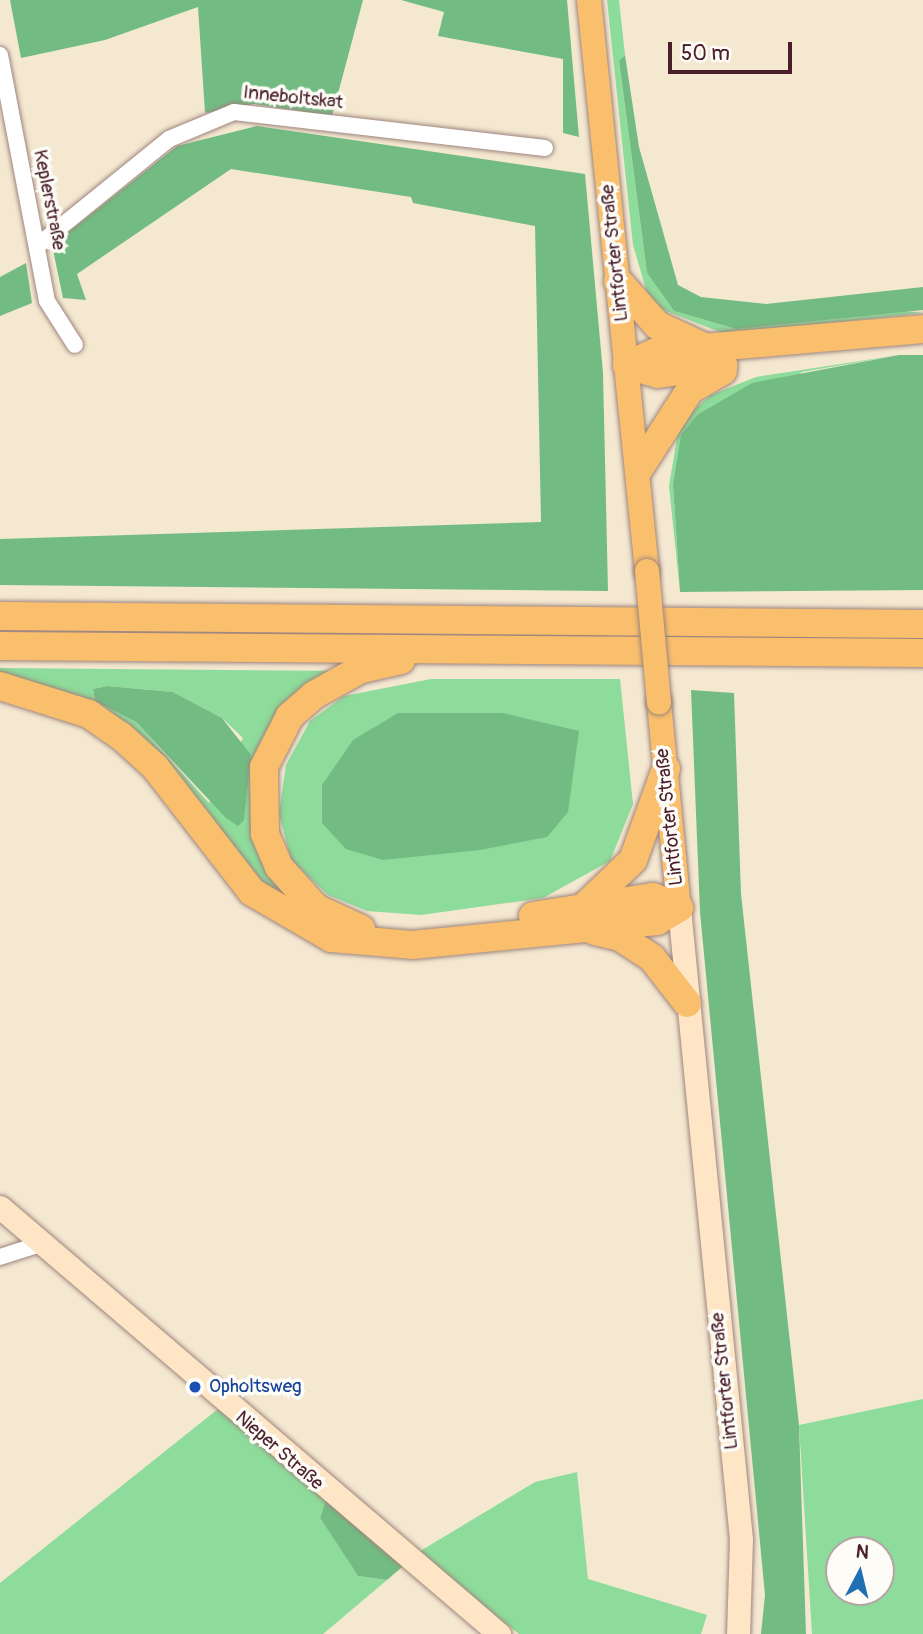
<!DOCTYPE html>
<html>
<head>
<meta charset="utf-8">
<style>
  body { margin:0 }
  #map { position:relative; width:923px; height:1634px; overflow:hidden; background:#f4e8d1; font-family:Pangolin,sans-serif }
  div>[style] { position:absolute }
  .green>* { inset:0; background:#8ddc9b }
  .forest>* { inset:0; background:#72bc83 }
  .roads { filter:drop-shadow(0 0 2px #9f847e) drop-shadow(0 0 2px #9f847e) }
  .street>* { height:16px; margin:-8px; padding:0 8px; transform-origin:8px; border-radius:8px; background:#fff }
  .secondary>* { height:23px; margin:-11.5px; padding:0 11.5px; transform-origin:11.5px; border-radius:11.5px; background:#fde5c5 }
  .primary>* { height:24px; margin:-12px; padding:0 12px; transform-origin:12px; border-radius:12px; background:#f9bf6d }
  .highway>* { height:28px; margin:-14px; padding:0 14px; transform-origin:14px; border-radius:14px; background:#f9bf6d }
  .bridges { filter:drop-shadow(0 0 2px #9f847e) drop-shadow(0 0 2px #9f847e) }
  .primary-bridge>* { height:24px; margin:-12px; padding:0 12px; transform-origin:12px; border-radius:12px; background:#f9bf6d }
  .dots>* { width:19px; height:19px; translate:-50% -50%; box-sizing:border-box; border:4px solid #fdfcf7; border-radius:50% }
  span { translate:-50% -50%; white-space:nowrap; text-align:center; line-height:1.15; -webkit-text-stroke:7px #fdfcf7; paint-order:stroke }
  .street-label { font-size:19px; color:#4a1f2b }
  .transit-label { font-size:19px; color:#164399 }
  .left { translate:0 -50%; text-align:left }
  .north { position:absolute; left:825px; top:1536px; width:70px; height:70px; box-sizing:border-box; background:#fdfcf7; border:2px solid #b5a4a5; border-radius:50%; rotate:7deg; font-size:19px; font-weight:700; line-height:28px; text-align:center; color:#4a1f2b }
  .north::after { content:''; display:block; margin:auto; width:24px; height:32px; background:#1f6fb2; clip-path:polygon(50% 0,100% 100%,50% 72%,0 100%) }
  .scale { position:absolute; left:668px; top:42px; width:124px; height:32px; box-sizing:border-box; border:4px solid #4a1f2b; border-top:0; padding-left:9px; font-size:21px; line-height:24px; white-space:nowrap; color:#4a1f2b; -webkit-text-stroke:5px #fdfcf7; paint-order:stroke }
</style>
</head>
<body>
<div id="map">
  <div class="green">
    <i style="clip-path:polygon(607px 0,619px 0,625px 55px,619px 62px,647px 273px,674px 311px,736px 329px,895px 310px,923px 313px,725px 334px,661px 309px,648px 296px,633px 245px)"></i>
    <i style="clip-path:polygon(899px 355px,802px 372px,673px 485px,680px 592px,669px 486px,678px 432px,692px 411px,711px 395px,756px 377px)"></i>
    <i style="clip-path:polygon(evenodd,0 668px,348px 671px,265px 748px,289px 895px,272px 899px,165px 769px,0 678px,0 668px,107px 686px,173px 692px,222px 718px,243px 738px,209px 803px,136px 722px,95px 701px,93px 689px,107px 686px)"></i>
    <i style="clip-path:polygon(431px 679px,620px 679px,633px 804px,610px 861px,543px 898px,421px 915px,367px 911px,328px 895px,291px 860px,279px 814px,286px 765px,310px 721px,344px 696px)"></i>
    <i style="clip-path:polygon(evenodd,923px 1399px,923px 1634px,812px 1634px,799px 1425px,923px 1399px,839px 1550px,881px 1550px,881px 1592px,839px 1592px,839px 1550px)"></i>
    <i style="clip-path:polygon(218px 1409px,328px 1493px,320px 1518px,358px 1576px,387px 1580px,323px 1634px,0 1634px,0 1583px)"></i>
    <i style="clip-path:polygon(577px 1472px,588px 1579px,707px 1615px,701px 1634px,519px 1634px,417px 1553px,535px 1482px)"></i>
  </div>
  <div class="forest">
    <i style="clip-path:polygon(10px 0,363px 0,332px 116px,254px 104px,205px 113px,198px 7px,105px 40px,21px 58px)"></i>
    <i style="clip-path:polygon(401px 0,567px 0,579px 137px,563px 133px,563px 59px,438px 36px,444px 12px)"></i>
    <i style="clip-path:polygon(625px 55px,639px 147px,678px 285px,701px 297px,766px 304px,923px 287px,923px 310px,736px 329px,674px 311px,647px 273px,619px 61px)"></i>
    <i style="clip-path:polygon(257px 126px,585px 174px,603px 373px,608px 591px,0 585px,0 539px,541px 522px,535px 226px,413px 203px,411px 197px,231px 169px,77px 274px,86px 300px,63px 298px,52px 245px,177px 146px)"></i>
    <i style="clip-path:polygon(26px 263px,32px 303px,0 316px,0 277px)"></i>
    <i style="clip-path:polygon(899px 355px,923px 355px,923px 590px,680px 592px,673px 485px,681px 435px,697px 415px,752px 383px)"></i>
    <i style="clip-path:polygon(107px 686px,173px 692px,222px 718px,251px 755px,244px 820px,238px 826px,226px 818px,136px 722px,95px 701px,93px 689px)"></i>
    <i style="clip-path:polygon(691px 690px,734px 693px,741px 894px,799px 1425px,806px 1634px,761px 1634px,765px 1595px,700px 912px)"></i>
    <i style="clip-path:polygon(398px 713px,503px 713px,579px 731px,568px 812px,547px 837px,480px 850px,383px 860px,346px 849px,322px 823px,322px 785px,353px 740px)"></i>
    <i style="clip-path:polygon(328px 1493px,408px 1562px,387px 1580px,358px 1576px,320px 1518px)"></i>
  </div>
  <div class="roads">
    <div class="street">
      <i style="left:0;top:55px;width:250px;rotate:79.2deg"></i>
      <i style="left:47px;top:301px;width:52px;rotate:57.5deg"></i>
      <i style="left:37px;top:246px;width:170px;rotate:-39deg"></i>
      <i style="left:169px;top:139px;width:70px;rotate:-22.6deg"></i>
      <i style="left:234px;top:112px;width:313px;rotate:6.6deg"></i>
      <i style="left:0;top:1257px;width:42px;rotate:-18deg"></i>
    </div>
    <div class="secondary">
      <i style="left:679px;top:908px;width:634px;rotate:84.39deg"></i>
      <i style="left:741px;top:1539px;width:95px;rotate:91.8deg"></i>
      <i style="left:0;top:1207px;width:657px;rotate:40.55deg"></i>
    </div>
    <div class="primary">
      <i style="left:589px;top:0;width:574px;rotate:84.2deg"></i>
      <i style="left:659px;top:702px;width:207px;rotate:84.5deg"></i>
    </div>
    <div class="highway">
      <i style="left:618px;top:281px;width:59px;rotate:48.4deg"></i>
      <i style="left:657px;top:325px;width:50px;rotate:25deg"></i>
      <i style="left:627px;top:365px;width:32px;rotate:-24deg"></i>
      <i style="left:656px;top:352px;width:268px;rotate:-4.9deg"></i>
      <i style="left:627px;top:365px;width:32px;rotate:16deg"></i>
      <i style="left:658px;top:374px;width:66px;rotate:-7.9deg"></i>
      <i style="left:639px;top:469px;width:94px;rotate:-57.2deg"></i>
      <i style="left:690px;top:390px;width:38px;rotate:-30deg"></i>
      <i style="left:0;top:616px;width:923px;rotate:0.5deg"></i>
      <i style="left:0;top:646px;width:923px;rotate:0.43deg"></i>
      <i style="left:0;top:686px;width:93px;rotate:17.5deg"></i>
      <i style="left:89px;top:714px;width:39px;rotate:35deg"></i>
      <i style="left:121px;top:736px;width:46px;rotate:42.4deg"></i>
      <i style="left:155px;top:767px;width:158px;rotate:52.2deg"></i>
      <i style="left:252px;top:892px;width:91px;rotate:30.2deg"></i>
      <i style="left:331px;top:938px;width:81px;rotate:4.9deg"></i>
      <i style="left:412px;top:945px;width:246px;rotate:-5.6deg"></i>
      <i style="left:657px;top:921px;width:26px;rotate:-31deg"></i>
      <i style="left:585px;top:906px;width:66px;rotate:-43.8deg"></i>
      <i style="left:633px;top:860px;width:97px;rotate:-70.1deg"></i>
      <i style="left:533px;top:916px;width:121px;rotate:-9deg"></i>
      <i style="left:653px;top:897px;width:28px;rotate:23deg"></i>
      <i style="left:361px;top:929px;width:50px;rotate:-155deg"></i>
      <i style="left:316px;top:908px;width:55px;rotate:-132.1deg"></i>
      <i style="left:279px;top:867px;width:36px;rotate:-113deg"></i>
      <i style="left:265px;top:834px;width:67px;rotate:-90.9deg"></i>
      <i style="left:264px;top:767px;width:57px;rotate:-63deg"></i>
      <i style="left:290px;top:716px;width:32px;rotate:-41deg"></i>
      <i style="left:314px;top:695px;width:54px;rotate:-29deg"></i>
      <i style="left:361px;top:669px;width:41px;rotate:-12.7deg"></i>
      <i style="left:595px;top:931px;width:26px;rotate:13deg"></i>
      <i style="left:620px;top:937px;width:38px;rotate:33deg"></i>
      <i style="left:652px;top:958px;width:57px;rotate:52.1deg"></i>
    </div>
  </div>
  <div class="bridges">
    <div class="primary-bridge">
      <i style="left:647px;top:571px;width:132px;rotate:84.8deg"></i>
    </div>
  </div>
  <div class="dots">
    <i style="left:195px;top:1387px;background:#1a4fb4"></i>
  </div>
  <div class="street-label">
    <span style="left:293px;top:98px;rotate:6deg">Inneboltskat</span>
    <span style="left:49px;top:200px;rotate:79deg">Keplerstraße</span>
    <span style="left:615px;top:253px;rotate:-96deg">Lintforter Straße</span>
    <span style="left:670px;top:817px;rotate:-96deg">Lintforter Straße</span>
    <span style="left:725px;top:1381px;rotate:-96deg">Lintforter Straße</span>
    <span style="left:279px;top:1451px;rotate:41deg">Nieper Straße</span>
  </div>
  <div class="transit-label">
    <span class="left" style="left:209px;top:1387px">Opholtsweg</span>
  </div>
  <div class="north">N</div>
  <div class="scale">50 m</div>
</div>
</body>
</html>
